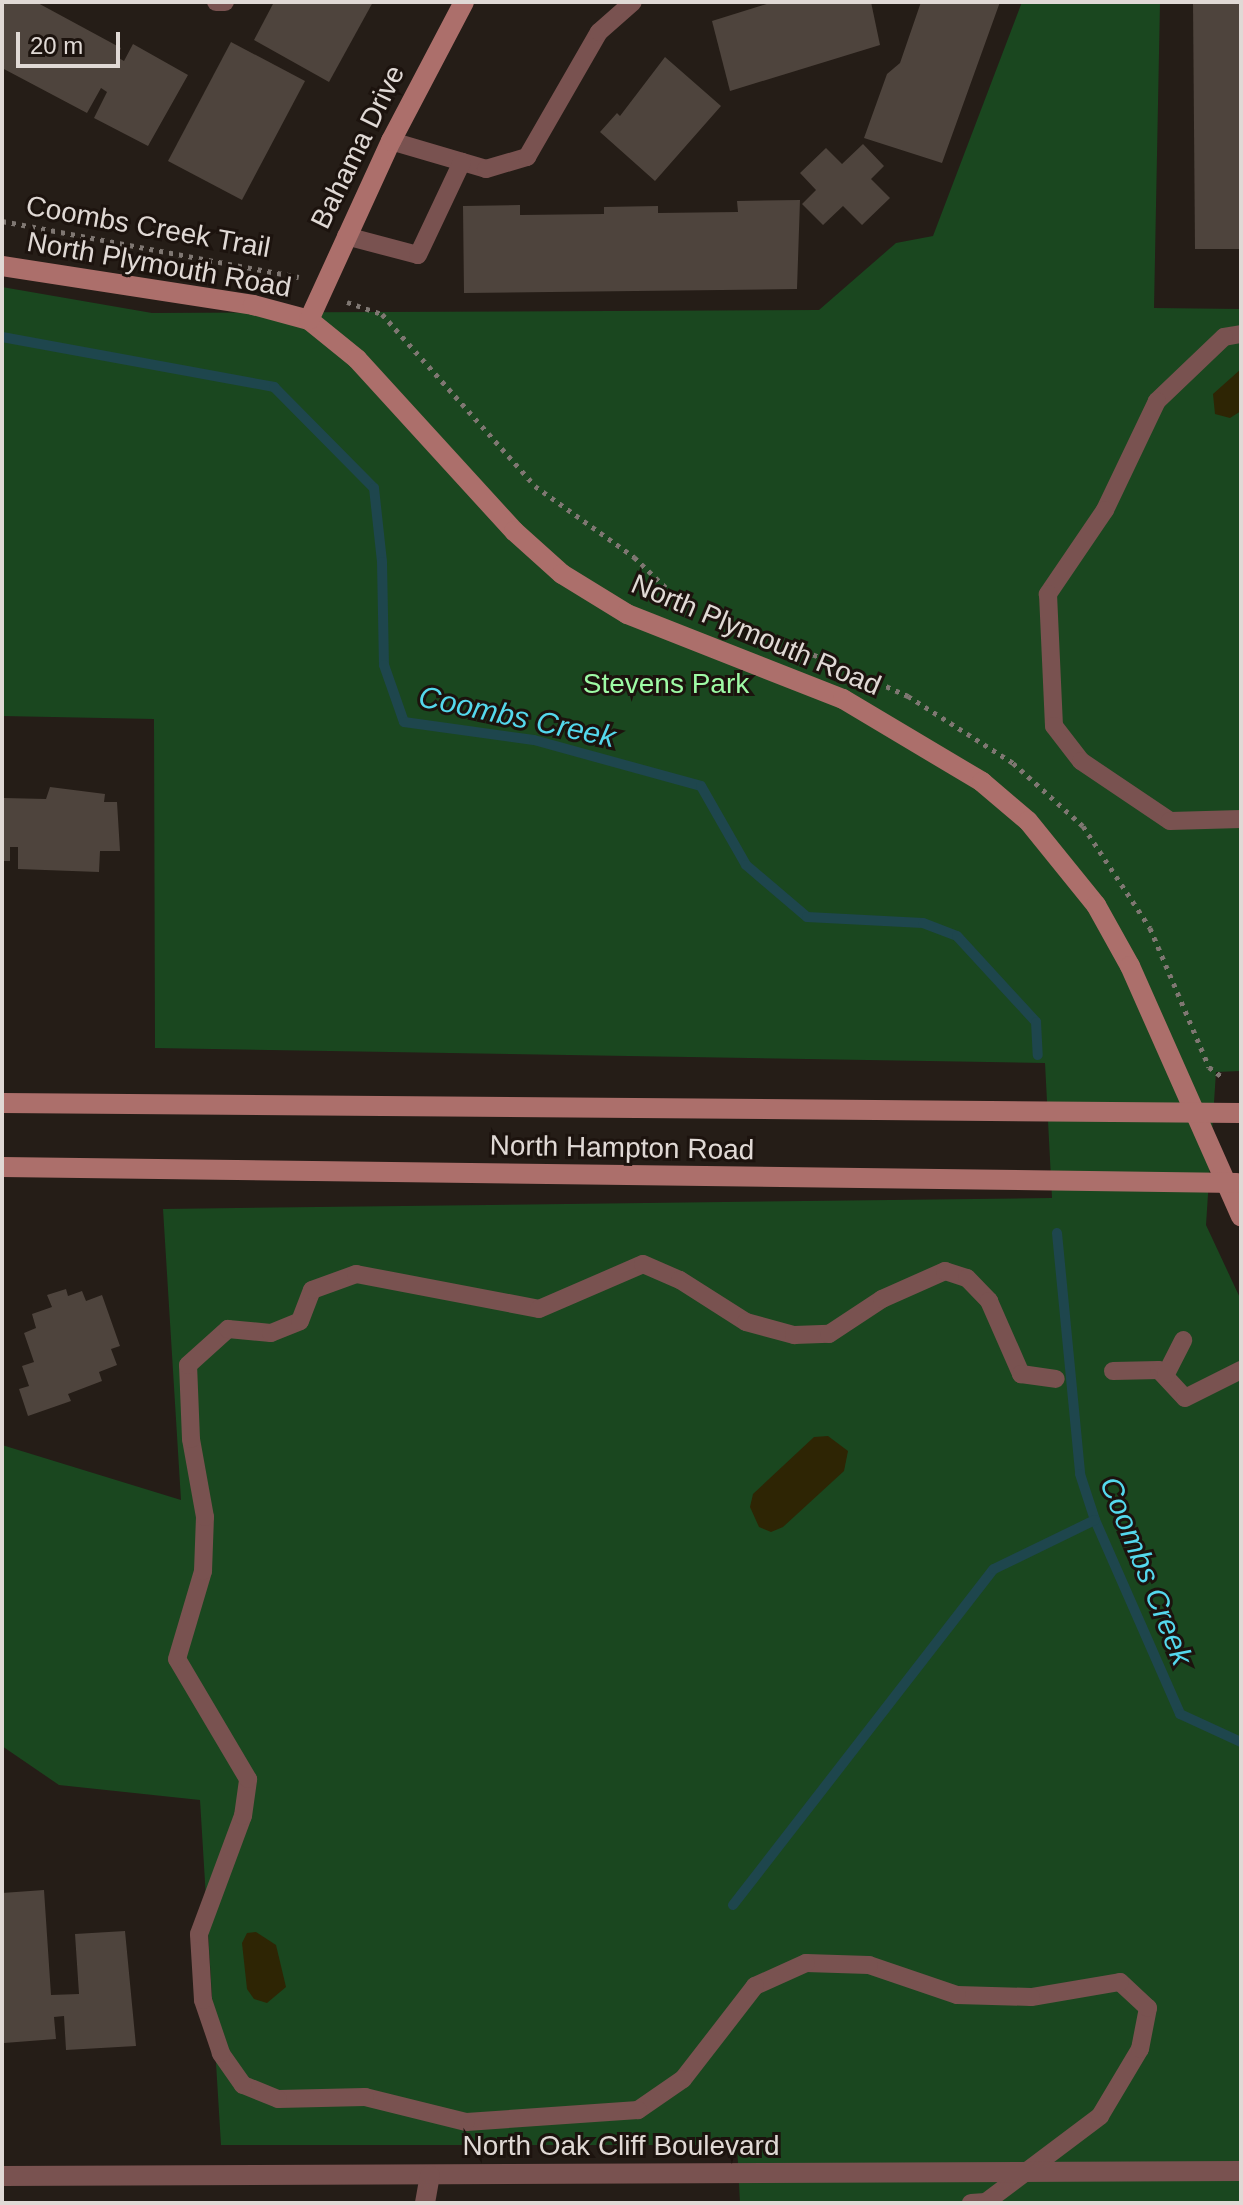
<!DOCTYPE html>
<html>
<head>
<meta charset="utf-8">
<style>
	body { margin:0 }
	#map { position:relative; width:1243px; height:2205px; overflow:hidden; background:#251d17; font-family:Arial,sans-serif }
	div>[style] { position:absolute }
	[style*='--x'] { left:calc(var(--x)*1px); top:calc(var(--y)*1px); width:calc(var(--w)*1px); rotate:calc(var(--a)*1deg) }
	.green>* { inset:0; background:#1a471f }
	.sand>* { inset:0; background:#2e2504 }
	.stream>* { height:10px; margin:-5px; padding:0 5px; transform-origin:5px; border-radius:5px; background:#1e464d }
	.building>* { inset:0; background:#4e443d }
	.path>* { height:5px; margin-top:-2.5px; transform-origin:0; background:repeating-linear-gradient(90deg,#7f7772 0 4px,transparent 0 10px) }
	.lane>* { height:18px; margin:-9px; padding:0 9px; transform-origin:9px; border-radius:9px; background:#795250 }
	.street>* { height:20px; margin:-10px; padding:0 10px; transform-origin:10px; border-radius:10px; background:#795250 }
	.secondary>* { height:20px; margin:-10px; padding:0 10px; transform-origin:10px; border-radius:10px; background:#ac6f6b }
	span { translate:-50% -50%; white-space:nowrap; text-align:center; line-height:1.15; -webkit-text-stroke:6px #1c130e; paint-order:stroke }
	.street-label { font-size:28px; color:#e0d9d5 }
	.park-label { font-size:28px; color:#9efba5 }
	.water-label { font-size:30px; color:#54d8ec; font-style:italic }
	.frame { position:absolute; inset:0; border:4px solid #e0d9d5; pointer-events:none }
	.scale { position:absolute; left:16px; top:32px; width:104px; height:36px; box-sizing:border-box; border:4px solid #e0d9d5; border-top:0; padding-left:10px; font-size:24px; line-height:28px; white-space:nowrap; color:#e0d9d5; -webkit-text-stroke:6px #1c130e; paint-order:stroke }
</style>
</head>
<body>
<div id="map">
	<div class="green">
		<div style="clip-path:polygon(1022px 2px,1160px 2px,1154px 308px,1241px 309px,1241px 1071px,1216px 1072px,1206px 1225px,1241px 1300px,1241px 2203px,740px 2203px,737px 2145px,221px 2145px,200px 1800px,59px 1785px,2px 1746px,2px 1445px,181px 1500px,163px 1209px,1052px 1198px,1045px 1063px,155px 1048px,154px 719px,2px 716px,2px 287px,152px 313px,819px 310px,896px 243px,933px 236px)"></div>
	</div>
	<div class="sand">
		<div style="clip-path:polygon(1241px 369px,1241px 411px,1230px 418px,1215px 414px,1213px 394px)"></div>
		<div style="clip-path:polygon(828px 1436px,848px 1451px,844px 1471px,783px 1527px,771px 1532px,759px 1527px,750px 1507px,753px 1494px,814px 1437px)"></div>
		<div style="clip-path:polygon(256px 1932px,276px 1945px,286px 1987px,267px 2003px,254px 1999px,247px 1989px,242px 1943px,247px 1933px)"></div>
	</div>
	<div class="stream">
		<div style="--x:2;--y:337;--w:277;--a:10.4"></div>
		<div style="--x:274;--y:387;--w:142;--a:45.3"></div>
		<div style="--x:374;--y:488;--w:74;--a:83.8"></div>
		<div style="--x:382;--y:562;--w:103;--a:88.9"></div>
		<div style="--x:384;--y:665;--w:60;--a:70.7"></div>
		<div style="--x:404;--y:722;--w:131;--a:7.9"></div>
		<div style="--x:534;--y:740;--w:173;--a:15.4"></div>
		<div style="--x:701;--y:786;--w:91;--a:60.3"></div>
		<div style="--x:746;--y:865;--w:80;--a:40.4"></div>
		<div style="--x:807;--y:917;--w:116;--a:3"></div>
		<div style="--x:923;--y:923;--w:36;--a:21"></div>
		<div style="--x:957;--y:936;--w:117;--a:47.4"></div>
		<div style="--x:1036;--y:1022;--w:33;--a:87"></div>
		<div style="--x:1057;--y:1233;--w:242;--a:84.5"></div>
		<div style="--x:1080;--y:1474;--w:48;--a:71.9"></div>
		<div style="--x:1095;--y:1520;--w:212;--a:66.3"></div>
		<div style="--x:1180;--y:1714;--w:67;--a:24.7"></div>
		<div style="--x:733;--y:1905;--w:425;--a:-52.2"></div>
		<div style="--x:994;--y:1569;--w:112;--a:-25.9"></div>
	</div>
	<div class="building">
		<div style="clip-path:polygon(2px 2px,36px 2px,121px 48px,117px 57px,124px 61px,133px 44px,188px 75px,148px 146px,94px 118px,107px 92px,101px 88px,87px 113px,2px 68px)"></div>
		<div style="clip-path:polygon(274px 2px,373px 2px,329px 82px,254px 40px)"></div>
		<div style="clip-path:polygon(773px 2px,871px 2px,880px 45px,730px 91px,712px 21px)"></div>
		<div style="clip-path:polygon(921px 2px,1000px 2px,942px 163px,864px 138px,887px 74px,900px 63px)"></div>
		<div style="clip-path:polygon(1193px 2px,1241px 2px,1241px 249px,1195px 249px)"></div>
		<div style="clip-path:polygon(231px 42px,305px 81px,242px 200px,168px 161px)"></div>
		<div style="clip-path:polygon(665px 57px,721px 106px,655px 181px,600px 132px,617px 113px,620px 116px)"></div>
		<div style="clip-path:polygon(863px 144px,884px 166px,871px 179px,890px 198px,862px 225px,843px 206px,823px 225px,802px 204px,816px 190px,800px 173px,826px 148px,842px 164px)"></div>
		<div style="clip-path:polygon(800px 200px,797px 289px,464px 293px,463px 206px,520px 205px,520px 215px,604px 214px,604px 207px,658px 206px,658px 213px,738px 212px,737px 201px)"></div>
		<div style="clip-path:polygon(50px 787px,105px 794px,104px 802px,117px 802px,120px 851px,100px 851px,99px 872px,18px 869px,18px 847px,10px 847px,10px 861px,2px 861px,4px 798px,46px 799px)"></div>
		<div style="clip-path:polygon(66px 1289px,68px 1296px,82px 1291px,86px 1301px,102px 1295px,120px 1346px,111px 1349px,117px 1365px,99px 1372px,102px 1381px,68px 1394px,71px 1401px,28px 1416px,19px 1389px,29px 1386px,22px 1366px,34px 1362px,24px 1333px,36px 1328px,32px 1314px,52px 1307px,47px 1295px)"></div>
		<div style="clip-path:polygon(44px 1890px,51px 1995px,79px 1994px,75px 1934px,125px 1931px,136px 2046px,66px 2050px,64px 2016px,54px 2017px,56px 2039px,4px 2043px,2px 1893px)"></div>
	</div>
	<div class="path">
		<div style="--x:2;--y:221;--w:302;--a:10.7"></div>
		<div style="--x:347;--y:302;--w:37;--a:19"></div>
		<div style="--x:382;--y:314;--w:230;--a:48.3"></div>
		<div style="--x:535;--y:486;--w:122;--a:35.6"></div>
		<div style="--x:634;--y:557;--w:68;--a:43.8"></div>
		<div style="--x:804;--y:651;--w:33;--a:21"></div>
		<div style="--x:859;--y:674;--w:54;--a:24.2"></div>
		<div style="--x:908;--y:696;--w:125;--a:32.5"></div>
		<div style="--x:1013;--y:763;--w:94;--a:42"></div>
		<div style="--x:1083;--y:826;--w:122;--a:56.7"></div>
		<div style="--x:1150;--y:928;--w:151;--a:67"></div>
		<div style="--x:1209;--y:1067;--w:15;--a:37"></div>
	</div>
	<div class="lane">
		<div style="--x:216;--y:2;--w:9;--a:0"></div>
		<div style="--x:391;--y:141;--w:99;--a:16.4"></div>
		<div style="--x:486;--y:169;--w:43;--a:-16.3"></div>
		<div style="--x:527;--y:157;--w:144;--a:-60.1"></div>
		<div style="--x:599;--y:32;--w:45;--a:-41.4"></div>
		<div style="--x:346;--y:236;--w:74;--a:14.8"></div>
		<div style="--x:418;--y:255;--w:103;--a:-64.7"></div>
		<div style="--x:1241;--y:334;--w:17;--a:170"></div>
		<div style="--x:1224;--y:337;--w:93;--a:136.3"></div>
		<div style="--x:1157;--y:401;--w:121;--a:115.5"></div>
		<div style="--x:1105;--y:510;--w:102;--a:124.2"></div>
		<div style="--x:1048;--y:594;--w:132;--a:87.4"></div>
		<div style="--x:1054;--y:726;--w:44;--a:52.4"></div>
		<div style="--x:1081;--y:761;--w:107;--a:34"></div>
		<div style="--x:1170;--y:821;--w:71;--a:-1.6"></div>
		<div style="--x:1113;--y:1371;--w:46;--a:-1.2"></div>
		<div style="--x:1159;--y:1370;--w:38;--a:47"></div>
		<div style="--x:1185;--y:1398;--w:63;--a:-26.6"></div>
		<div style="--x:1166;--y:1374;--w:38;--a:-63"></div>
		<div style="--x:971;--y:2203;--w:15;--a:-4"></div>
		<div style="--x:986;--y:2202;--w:143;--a:-37"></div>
		<div style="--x:1100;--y:2116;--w:78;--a:-59.2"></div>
		<div style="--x:1140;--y:2049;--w:42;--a:-79"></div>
		<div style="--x:1148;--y:2008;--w:38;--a:-137"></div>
		<div style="--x:1120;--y:1982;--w:90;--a:170.4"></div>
		<div style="--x:1031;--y:1997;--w:74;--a:-178.5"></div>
		<div style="--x:957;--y:1995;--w:93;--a:-161.2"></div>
		<div style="--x:869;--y:1965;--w:63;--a:-178.2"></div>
		<div style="--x:806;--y:1963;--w:56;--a:155.7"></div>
		<div style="--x:755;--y:1986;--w:118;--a:127.7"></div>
		<div style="--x:683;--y:2079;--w:55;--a:145.4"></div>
		<div style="--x:638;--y:2110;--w:172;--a:176"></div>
		<div style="--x:466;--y:2122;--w:104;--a:-166.1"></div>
		<div style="--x:365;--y:2097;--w:87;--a:178.7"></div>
		<div style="--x:278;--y:2099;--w:38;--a:-158"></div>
		<div style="--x:243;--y:2085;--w:39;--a:-125"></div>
		<div style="--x:221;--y:2053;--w:56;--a:-108.8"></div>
		<div style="--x:203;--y:2000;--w:66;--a:-93.5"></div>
		<div style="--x:199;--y:1934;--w:126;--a:-69.6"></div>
		<div style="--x:243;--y:1816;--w:37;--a:-82"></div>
		<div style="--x:248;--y:1779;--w:139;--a:-120.6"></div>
		<div style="--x:177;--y:1659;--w:92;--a:-73.5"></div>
		<div style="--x:203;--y:1571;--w:54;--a:-87.9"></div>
		<div style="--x:205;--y:1517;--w:79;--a:-100.2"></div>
		<div style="--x:191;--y:1439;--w:74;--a:-92.3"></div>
		<div style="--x:188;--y:1365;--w:54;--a:-42"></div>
		<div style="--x:228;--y:1329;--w:43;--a:5.3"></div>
		<div style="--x:271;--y:1333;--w:31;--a:-22"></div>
		<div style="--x:300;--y:1321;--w:33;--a:-69"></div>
		<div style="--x:312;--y:1290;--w:47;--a:-20"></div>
		<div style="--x:356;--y:1274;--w:186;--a:10.8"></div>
		<div style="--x:539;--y:1309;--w:113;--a:-23.4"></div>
		<div style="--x:643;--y:1264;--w:40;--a:23.4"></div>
		<div style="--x:680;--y:1280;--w:78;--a:32.5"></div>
		<div style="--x:746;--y:1322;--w:50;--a:15.2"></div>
		<div style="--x:794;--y:1335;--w:35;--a:-2"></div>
		<div style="--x:829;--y:1334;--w:64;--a:-33.4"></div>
		<div style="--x:882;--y:1299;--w:69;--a:-24"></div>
		<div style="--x:945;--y:1271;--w:23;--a:18"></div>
		<div style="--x:967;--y:1278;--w:32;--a:46"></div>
		<div style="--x:989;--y:1301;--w:80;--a:66.3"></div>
		<div style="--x:1021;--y:1374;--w:35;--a:8"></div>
	</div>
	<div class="street">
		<div style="--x:2;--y:2176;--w:1239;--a:-0.23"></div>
		<div style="--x:425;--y:2203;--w:28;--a:-80"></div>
	</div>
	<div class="secondary">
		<div style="--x:2;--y:266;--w:254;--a:8.8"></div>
		<div style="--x:253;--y:305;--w:58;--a:15"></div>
		<div style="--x:309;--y:320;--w:62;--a:39.1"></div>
		<div style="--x:357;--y:359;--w:233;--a:47.6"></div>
		<div style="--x:514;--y:531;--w:64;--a:41.9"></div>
		<div style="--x:562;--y:574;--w:76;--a:31.6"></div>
		<div style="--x:627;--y:614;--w:232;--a:21.5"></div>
		<div style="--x:843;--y:699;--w:162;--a:30.8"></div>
		<div style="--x:982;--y:782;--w:60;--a:40.3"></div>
		<div style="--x:1028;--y:821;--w:108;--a:51"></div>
		<div style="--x:1096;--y:905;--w:70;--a:60.9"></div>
		<div style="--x:1130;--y:966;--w:274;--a:66.1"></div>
		<div style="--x:309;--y:320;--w:197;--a:-65.4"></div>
		<div style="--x:391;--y:141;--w:157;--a:-62.3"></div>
		<div style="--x:2;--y:1103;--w:1239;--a:0.46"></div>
		<div style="--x:2;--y:1167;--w:1235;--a:0.74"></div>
	</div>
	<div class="street-label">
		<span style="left:358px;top:147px;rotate:-64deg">Bahama Drive</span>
		<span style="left:148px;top:227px;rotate:10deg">Coombs Creek Trail</span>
		<span style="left:159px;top:265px;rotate:10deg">North Plymouth Road</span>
		<span style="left:756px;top:635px;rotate:23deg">North Plymouth Road</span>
		<span style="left:622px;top:1148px;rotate:1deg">North Hampton Road</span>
		<span style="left:621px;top:2146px">North Oak Cliff Boulevard</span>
	</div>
	<div class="park-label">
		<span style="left:666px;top:684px">Stevens Park</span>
	</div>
	<div class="water-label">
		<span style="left:517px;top:717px;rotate:12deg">Coombs Creek</span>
		<span style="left:1146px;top:1571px;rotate:68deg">Coombs Creek</span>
	</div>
	<div class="frame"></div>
	<div class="scale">20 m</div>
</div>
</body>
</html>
